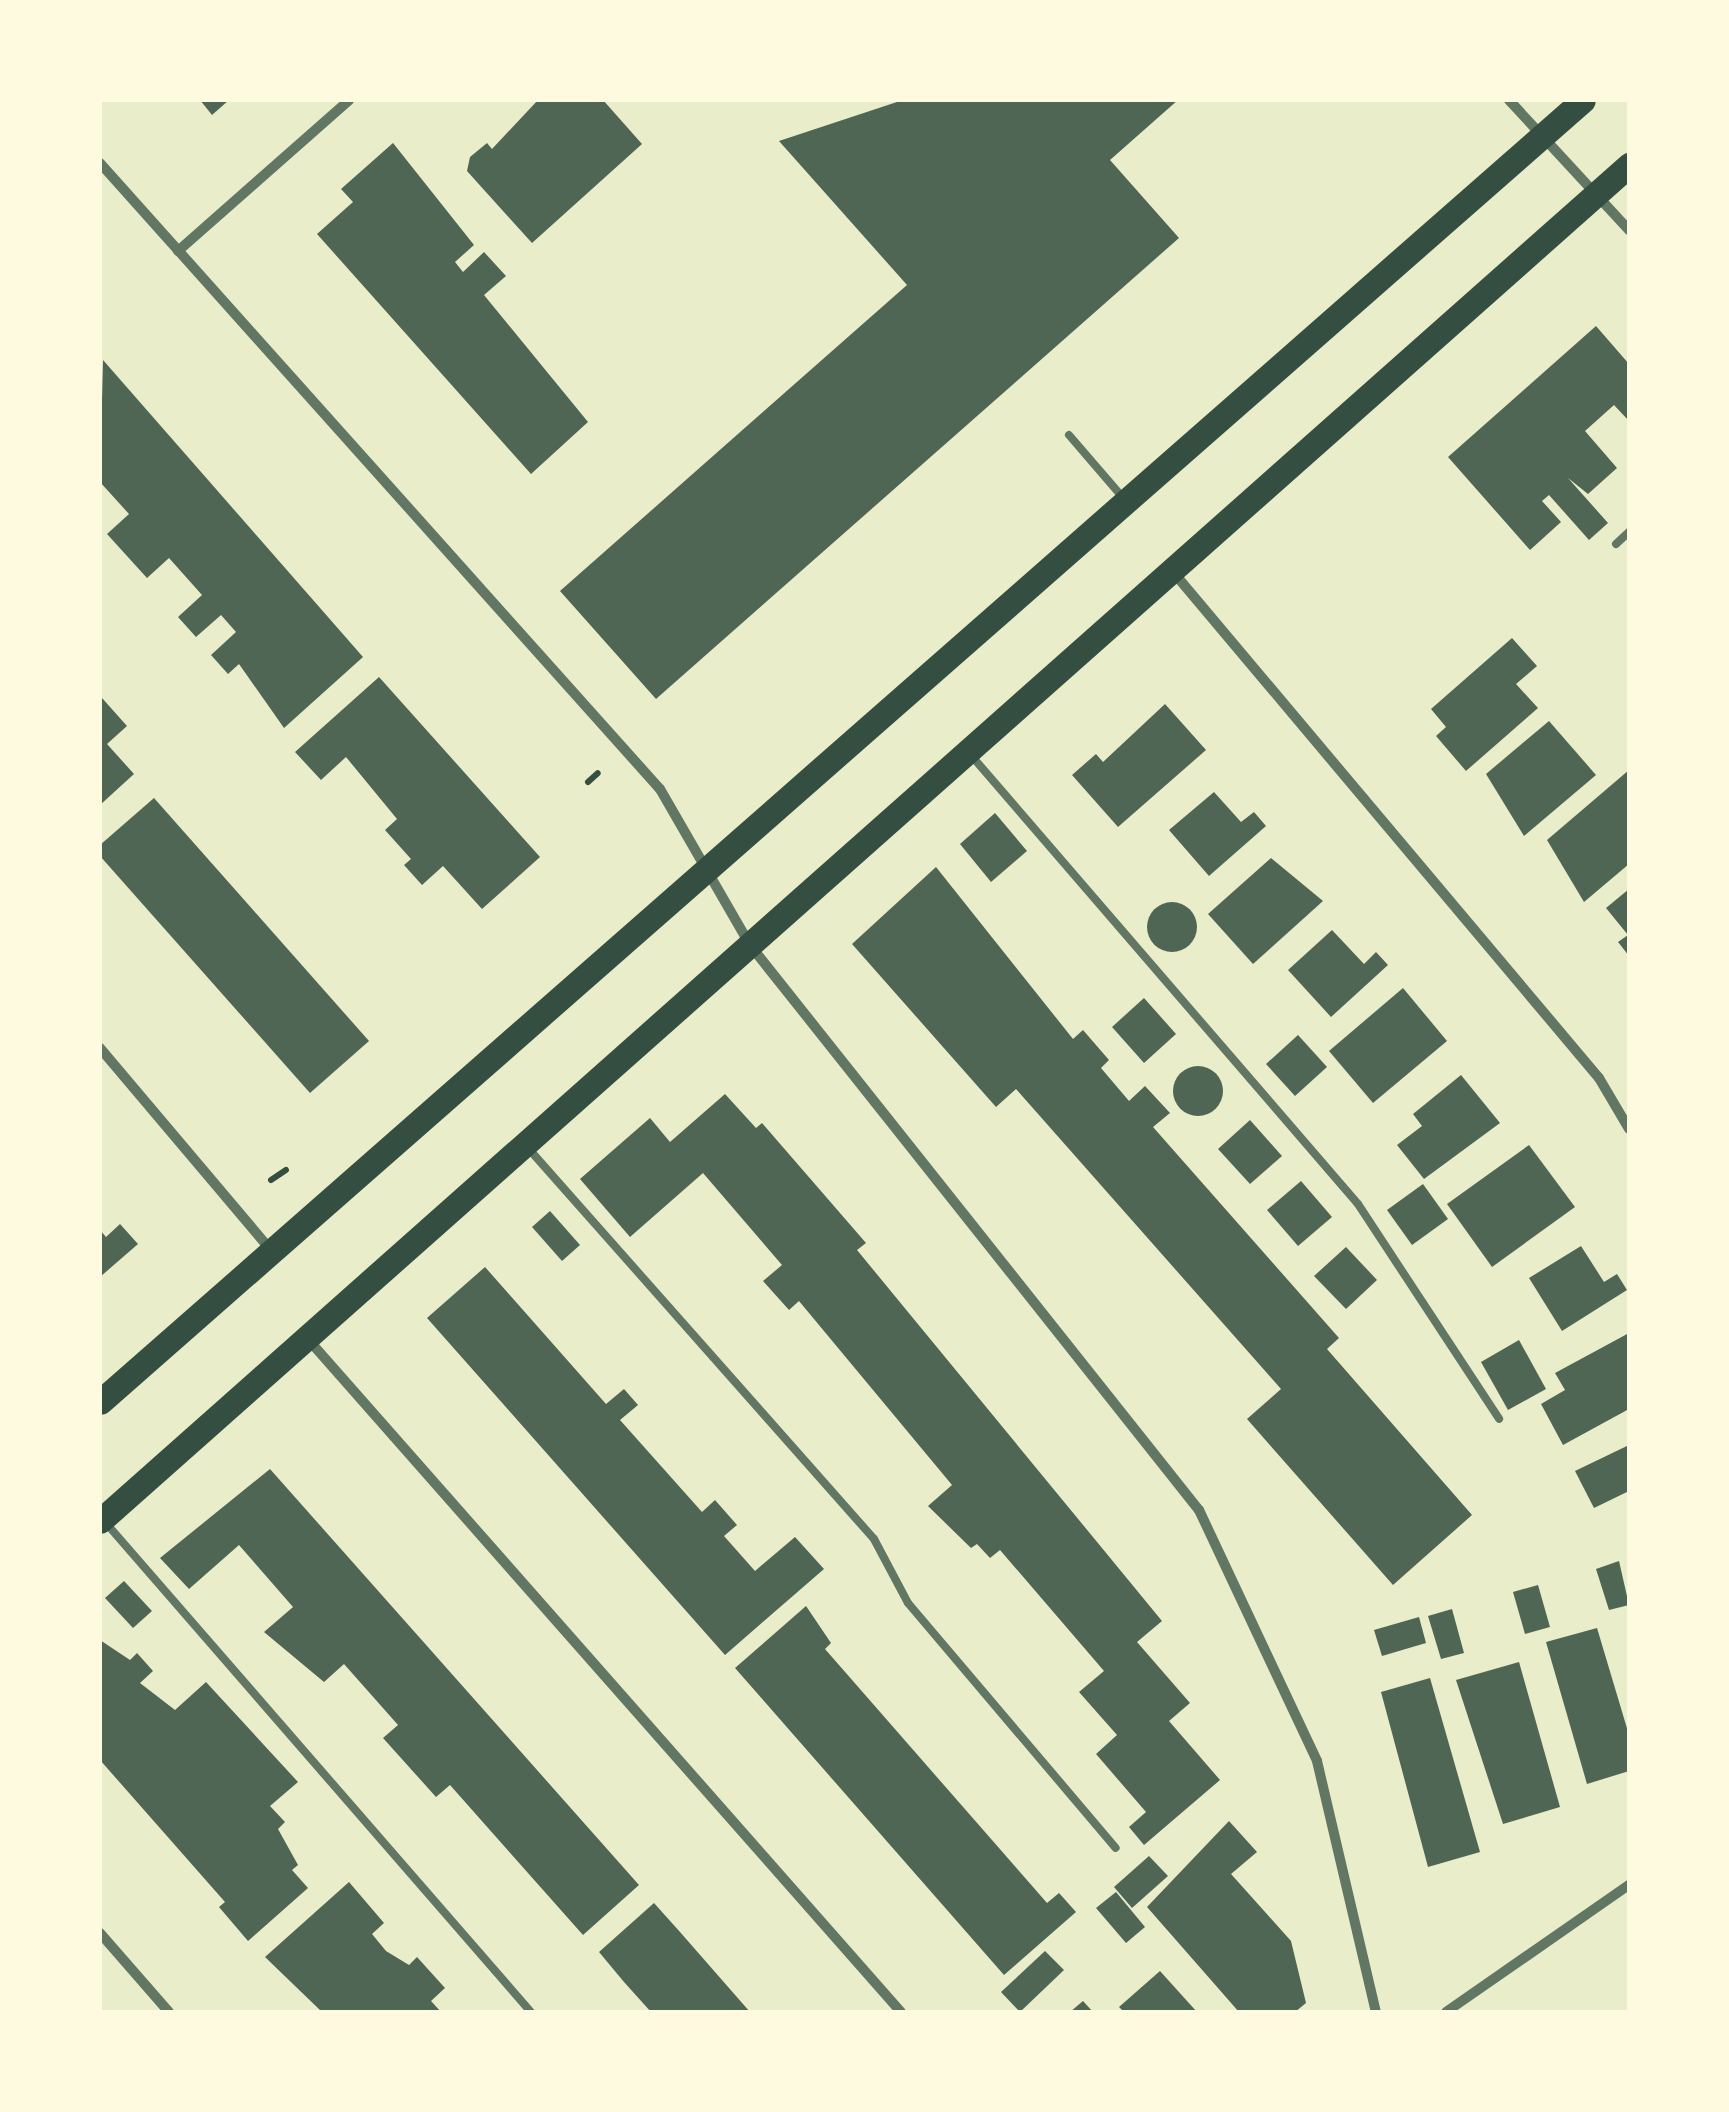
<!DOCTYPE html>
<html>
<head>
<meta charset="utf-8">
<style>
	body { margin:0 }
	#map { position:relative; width:1729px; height:2112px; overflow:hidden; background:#e9edc9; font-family:"Times New Roman",serif }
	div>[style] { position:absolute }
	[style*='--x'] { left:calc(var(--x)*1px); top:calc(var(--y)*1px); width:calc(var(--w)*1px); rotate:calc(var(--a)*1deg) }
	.building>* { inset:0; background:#4f6655 }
	.round { border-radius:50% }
	.path>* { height:6px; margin:-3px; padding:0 3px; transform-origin:3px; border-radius:3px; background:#344e41 }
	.service>* { height:8px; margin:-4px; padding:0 4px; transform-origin:4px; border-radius:4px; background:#617663 }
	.minor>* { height:10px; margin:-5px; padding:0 5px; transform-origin:5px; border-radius:5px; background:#617663 }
	.primary>* { height:25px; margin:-12.5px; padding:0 12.5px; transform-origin:12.5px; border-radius:12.5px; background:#344e41 }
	span { translate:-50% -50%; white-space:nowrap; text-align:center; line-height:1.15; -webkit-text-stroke:9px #fefae0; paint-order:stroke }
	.frame { position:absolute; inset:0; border:102px solid #fefae0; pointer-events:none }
</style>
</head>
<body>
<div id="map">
	<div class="building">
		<div style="clip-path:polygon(200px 100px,229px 100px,212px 115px)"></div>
		<div style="clip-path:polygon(538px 100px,603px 100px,642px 144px,532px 243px,467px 171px,470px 157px,487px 143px,492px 149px)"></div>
		<div style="clip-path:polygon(903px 100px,1178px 100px,1110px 160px,1179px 238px,656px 699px,560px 591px,907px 285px,779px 141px)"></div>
		<div style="clip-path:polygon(393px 143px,474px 245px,455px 262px,463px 272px,484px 252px,506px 276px,484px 295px,588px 422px,531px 474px,317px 234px,353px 202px,341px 189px)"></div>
		<div style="clip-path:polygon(1596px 326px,1629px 364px,1629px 421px,1614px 405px,1585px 431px,1617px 468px,1588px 494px,1568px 478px,1608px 523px,1589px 540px,1549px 495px,1542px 501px,1561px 522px,1530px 550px,1448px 457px)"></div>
		<div style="clip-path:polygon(103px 360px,363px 657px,284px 728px,239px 664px,228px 674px,211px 655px,236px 632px,221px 615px,196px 637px,178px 617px,202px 595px,169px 558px,147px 578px,107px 534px,129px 514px,100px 482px)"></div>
		<div style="clip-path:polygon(1512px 638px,1537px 666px,1516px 684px,1538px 708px,1466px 771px,1436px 736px,1446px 727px,1431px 709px)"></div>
		<div style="clip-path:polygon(379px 677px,540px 857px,482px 909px,443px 866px,422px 885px,404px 865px,411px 859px,385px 830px,397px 819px,346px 757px,321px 780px,295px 752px)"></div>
		<div style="clip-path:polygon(102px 698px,127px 726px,107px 744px,134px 774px,100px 805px)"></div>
		<div style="clip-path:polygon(1165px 704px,1206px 750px,1118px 827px,1072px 775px,1096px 754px,1103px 762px)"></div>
		<div style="clip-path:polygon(1549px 721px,1596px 775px,1524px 836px,1486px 774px)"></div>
		<div style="clip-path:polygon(1629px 770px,1629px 864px,1584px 902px,1547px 840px)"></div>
		<div style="clip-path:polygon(1214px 792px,1241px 822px,1254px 812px,1266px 826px,1209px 876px,1169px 830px)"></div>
		<div style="clip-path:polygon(154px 798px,369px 1041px,310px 1093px,100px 856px,100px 845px)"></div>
		<div style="clip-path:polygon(995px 813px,1027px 851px,991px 882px,960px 844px)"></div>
		<div style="clip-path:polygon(1271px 858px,1323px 901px,1253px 964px,1208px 914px)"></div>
		<div style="clip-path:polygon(936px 867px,1073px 1039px,1083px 1030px,1109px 1060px,1101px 1068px,1129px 1101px,1145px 1086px,1170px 1113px,1153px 1127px,1339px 1338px,1327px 1349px,1472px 1515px,1393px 1585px,1247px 1419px,1281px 1389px,1016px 1089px,996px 1107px,852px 944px)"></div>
		<div style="clip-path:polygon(1629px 889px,1629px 956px,1618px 942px,1628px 935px,1606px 908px)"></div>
		<div class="round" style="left:1147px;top:902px;width:50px;height:50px"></div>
		<div style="clip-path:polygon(1332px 930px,1364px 964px,1376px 952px,1388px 965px,1331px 1017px,1288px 970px)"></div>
		<div style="clip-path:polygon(1403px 988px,1447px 1041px,1373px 1103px,1329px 1051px)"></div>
		<div style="clip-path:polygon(1144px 998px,1176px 1034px,1144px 1063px,1112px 1027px)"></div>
		<div style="clip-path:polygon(1298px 1035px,1327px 1067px,1295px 1096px,1266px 1064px)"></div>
		<div class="round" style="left:1173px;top:1066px;width:50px;height:50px"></div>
		<div style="clip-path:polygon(1461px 1075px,1500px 1123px,1424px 1179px,1397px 1145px,1422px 1126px,1413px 1114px)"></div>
		<div style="clip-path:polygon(725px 1094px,756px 1128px,762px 1123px,866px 1243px,857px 1250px,1162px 1621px,1137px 1642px,1190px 1703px,1169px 1721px,1220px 1780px,1144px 1845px,1129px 1827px,1146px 1812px,1096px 1754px,1117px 1735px,1079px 1692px,1104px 1671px,1000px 1550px,990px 1558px,977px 1544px,971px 1548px,928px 1506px,952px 1485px,799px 1301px,789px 1310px,763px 1281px,782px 1265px,703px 1173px,630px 1237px,580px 1179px,650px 1118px,670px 1142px)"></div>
		<div style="clip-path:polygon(1250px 1120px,1282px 1156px,1250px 1184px,1218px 1149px)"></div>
		<div style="clip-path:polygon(1529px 1145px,1575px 1207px,1492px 1267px,1447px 1204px)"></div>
		<div style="clip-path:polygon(1301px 1181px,1332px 1217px,1298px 1246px,1267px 1210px)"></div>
		<div style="clip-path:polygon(1423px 1184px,1448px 1219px,1412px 1245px,1387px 1210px)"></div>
		<div style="clip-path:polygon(550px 1211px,580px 1245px,562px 1261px,532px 1227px)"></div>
		<div style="clip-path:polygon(120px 1224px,138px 1244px,100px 1277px,100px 1230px,106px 1237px)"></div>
		<div style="clip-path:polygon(1581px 1246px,1604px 1282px,1617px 1274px,1627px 1290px,1562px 1331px,1529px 1278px)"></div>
		<div style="clip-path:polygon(1346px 1247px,1377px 1280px,1346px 1309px,1314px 1276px)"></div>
		<div style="clip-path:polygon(485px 1267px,606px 1404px,624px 1389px,638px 1405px,620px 1420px,702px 1512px,715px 1500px,737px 1525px,724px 1536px,755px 1571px,795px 1537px,824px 1569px,725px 1655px,427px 1318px)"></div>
		<div style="clip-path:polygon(1629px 1333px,1629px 1409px,1563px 1445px,1541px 1404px,1565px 1390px,1555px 1373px)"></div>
		<div style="clip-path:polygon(1519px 1340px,1546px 1389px,1508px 1410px,1481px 1362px)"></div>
		<div style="clip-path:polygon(1629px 1445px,1629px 1491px,1594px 1508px,1575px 1471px)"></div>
		<div style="clip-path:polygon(270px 1469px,639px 1885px,583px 1935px,450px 1785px,436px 1797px,383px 1738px,398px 1725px,344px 1664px,324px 1682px,264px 1632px,293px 1607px,239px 1545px,189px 1589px,160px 1558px)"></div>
		<div style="clip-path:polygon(1619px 1561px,1629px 1605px,1609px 1610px,1596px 1569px)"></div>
		<div style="clip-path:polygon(124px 1581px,152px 1611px,133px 1628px,105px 1598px)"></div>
		<div style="clip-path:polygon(1538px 1585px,1550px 1627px,1525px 1634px,1513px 1592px)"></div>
		<div style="clip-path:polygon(806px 1606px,831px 1643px,825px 1649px,1047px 1903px,1059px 1893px,1076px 1912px,1004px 1975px,735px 1668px)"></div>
		<div style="clip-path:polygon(1452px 1609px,1464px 1653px,1441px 1659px,1428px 1616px)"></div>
		<div style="clip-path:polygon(1419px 1617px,1426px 1643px,1382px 1656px,1374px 1630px)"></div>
		<div style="clip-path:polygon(1597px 1628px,1629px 1735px,1629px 1771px,1587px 1784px,1546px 1642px)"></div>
		<div style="clip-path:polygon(100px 1640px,130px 1660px,137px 1653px,153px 1671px,140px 1683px,175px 1710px,206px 1682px,298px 1782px,270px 1806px,285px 1822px,278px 1829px,298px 1865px,292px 1870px,308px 1888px,248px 1941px,219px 1907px,225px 1902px,100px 1760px)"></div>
		<div style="clip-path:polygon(1519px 1662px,1560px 1807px,1503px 1824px,1456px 1680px)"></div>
		<div style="clip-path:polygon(1430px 1678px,1480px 1852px,1428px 1867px,1381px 1692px)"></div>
		<div style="clip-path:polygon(1229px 1821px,1257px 1852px,1231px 1874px,1291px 1941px,1306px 2003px,1295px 2012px,1239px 2012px,1147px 1907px)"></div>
		<div style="clip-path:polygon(1149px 1856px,1168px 1876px,1132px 1908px,1114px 1887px)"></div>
		<div style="clip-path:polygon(349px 1882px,384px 1923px,372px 1934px,386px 1951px,409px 1965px,417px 1957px,445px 1988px,431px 2001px,441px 2012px,322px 2012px,265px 1957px)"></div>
		<div style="clip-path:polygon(1116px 1892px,1145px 1927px,1126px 1943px,1096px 1908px)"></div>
		<div style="clip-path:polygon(654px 1903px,680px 1932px,750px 2012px,651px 2012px,624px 1982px,599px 1952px)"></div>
		<div style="clip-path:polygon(1045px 1951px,1064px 1970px,1020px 2012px,1001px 1992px)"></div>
		<div style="clip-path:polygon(1160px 1971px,1197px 2012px,1124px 2012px,1119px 2007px)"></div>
		<div style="clip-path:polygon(1083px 2001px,1093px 2012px,1070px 2012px)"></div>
	</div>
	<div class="path">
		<div style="--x:588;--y:782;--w:13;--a:-42"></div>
		<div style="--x:271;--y:1180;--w:18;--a:-34"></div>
	</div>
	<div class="service">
		<div style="--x:1069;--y:435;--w:84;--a:49.3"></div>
		<div style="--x:1616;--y:544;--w:18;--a:-43"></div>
		<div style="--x:970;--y:754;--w:594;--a:49.23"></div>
		<div style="--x:1358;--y:1204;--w:257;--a:56.7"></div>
		<div style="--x:528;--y:1148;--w:522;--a:48.49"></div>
		<div style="--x:874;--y:1539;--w:72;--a:62"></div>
		<div style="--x:908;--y:1603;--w:321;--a:49.7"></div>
		<div style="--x:105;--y:1522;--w:649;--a:49"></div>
	</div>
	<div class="minor">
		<div style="--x:1509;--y:100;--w:177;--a:47.3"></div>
		<div style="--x:100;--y:163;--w:840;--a:48.19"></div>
		<div style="--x:660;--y:789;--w:180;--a:60"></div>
		<div style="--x:750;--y:945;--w:722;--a:51.53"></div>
		<div style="--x:1199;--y:1510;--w:277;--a:64.8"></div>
		<div style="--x:1317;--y:1761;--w:258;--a:76.8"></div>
		<div style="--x:178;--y:251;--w:228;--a:-41.4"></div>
		<div style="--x:1174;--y:573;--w:660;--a:49.92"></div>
		<div style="--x:1599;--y:1078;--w:59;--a:59.5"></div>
		<div style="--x:100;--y:1048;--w:265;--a:49.8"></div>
		<div style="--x:307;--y:1338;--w:898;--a:48.61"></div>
		<div style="--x:100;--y:1933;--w:105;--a:48.9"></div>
		<div style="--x:1446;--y:2012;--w:223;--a:-34.8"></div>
	</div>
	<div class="primary">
		<div style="--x:100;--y:1402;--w:1973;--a:-41.28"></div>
		<div style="--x:100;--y:1521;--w:2044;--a:-41.57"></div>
	</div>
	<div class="frame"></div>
</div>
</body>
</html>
